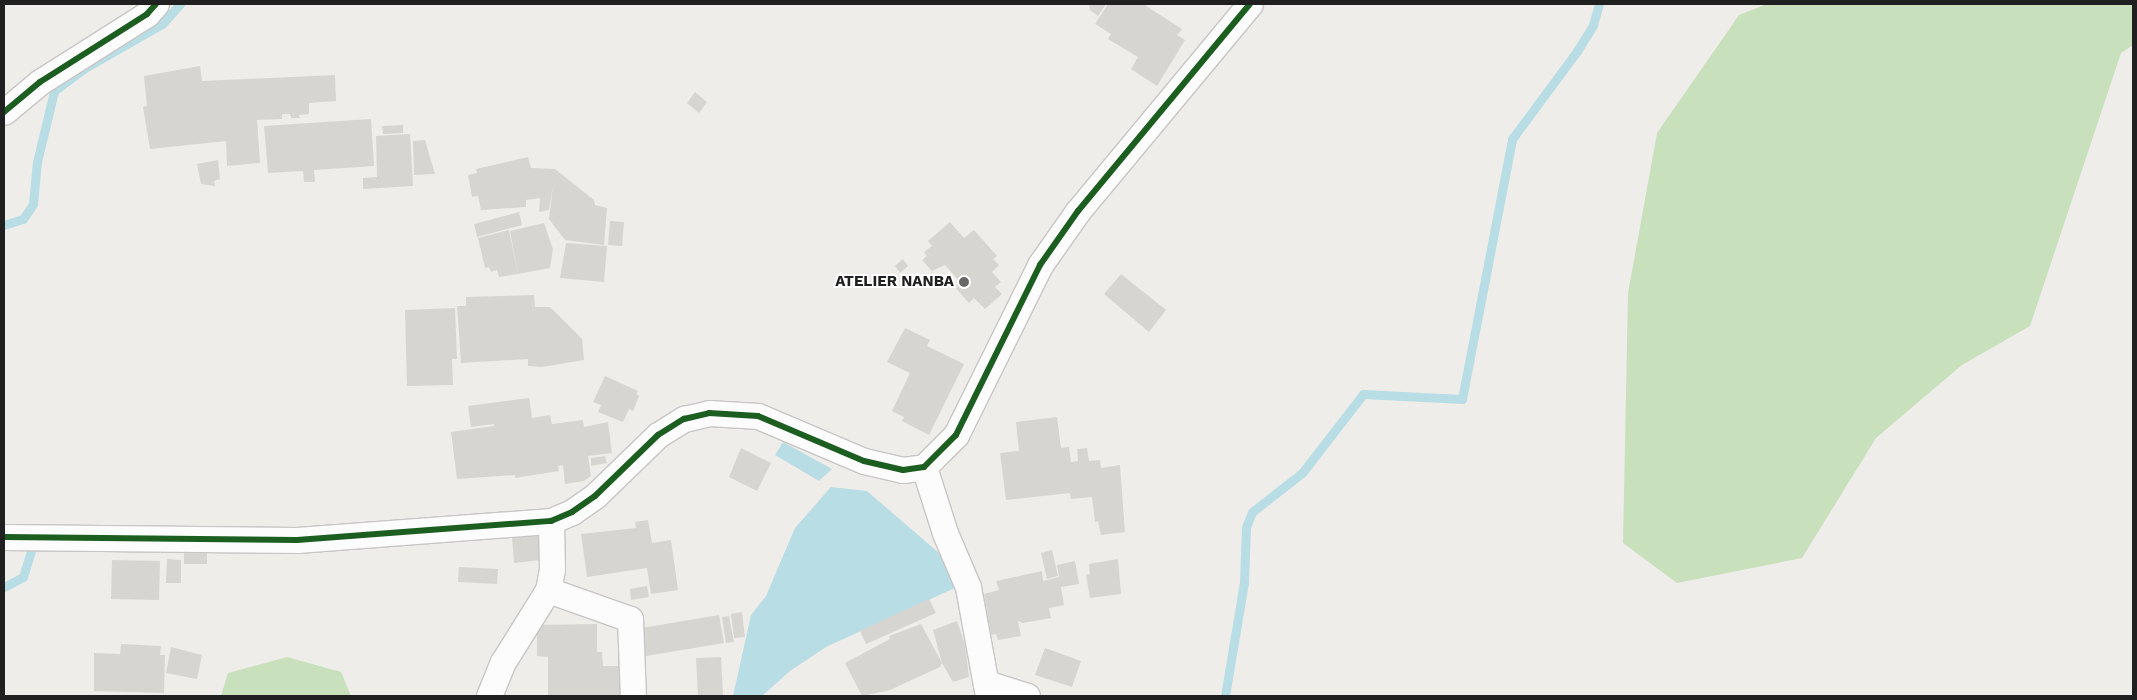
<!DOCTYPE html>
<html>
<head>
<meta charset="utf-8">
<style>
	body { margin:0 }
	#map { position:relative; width:2137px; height:700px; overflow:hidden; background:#efede9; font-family:"Work Sans",sans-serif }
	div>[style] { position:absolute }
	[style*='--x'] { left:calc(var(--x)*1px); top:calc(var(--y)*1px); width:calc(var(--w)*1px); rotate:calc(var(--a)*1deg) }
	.forest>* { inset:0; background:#c9e0bc }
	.water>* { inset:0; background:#b9dde5 }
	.stream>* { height:9px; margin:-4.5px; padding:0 4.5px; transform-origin:4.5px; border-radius:4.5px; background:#b9dde5 }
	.building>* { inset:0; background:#d7d5d1 }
	.roads { filter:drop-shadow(1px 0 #c7c6c5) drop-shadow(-1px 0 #c7c6c5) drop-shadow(0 1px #c7c6c5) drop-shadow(0 -1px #c7c6c5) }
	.street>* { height:25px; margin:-12.5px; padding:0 12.5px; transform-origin:12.5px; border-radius:12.5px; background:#fdfcfc }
	.cycleway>* { height:6px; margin:-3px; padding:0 3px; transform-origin:3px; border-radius:3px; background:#1b5e20 }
	.dots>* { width:14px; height:14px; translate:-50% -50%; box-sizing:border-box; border:2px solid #fff; border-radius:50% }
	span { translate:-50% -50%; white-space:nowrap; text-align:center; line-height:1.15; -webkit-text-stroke:4px #fff; paint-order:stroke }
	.poi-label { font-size:15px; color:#202020; font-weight:700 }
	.right { translate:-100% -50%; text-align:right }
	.frame { position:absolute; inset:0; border:5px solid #202020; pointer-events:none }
</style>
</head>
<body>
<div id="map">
	<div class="forest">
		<div style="clip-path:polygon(1767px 4px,2133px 4px,2133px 45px,2121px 53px,2030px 326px,1962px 365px,1876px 438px,1802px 558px,1677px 583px,1623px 543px,1628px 293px,1657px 133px,1739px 15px)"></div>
		<div style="clip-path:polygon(287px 657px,341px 672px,351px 696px,221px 696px,228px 673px)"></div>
	</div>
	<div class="water">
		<div style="clip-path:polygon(783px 442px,832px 469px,819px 481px,775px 455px)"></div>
		<div style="clip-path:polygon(831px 487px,867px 491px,939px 553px,957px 587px,826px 647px,790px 671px,762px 696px,733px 696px,751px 615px,766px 596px,795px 528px)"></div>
	</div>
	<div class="stream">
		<div style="--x:4;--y:225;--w:20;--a:-18"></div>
		<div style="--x:23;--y:219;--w:18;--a:-56"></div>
		<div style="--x:33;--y:204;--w:42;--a:-84.6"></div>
		<div style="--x:37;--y:162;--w:73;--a:-76.5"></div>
		<div style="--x:54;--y:91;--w:36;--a:-37"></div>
		<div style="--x:83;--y:69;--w:91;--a:-29.7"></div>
		<div style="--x:162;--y:24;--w:27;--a:-48"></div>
		<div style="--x:4;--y:587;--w:21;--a:-28"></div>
		<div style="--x:23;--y:577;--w:27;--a:-73"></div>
		<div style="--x:1225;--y:696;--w:115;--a:-80.5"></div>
		<div style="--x:1244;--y:583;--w:56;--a:-88"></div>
		<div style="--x:1246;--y:527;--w:16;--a:-68"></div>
		<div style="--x:1252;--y:512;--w:63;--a:-38"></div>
		<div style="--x:1302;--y:473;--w:100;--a:-52.3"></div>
		<div style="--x:1363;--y:394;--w:99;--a:2.9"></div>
		<div style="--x:1462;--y:399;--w:265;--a:-79.1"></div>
		<div style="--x:1512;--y:139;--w:109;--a:-53.5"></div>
		<div style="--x:1577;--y:51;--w:31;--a:-58"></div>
		<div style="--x:1593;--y:25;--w:22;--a:-74"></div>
	</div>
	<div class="building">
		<div style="clip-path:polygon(1089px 4px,1106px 4px,1098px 16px,1090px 10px)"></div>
		<div style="clip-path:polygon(1108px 4px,1143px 4px,1182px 29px,1177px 35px,1185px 40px,1157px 86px,1131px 69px,1138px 57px,1108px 39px,1111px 34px,1095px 24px)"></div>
		<div style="clip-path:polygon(200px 66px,202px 81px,335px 75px,336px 101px,309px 103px,309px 114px,299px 115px,300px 118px,291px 118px,290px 114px,282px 114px,282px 119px,257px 120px,260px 163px,227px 166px,226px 141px,150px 149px,143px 107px,147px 106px,144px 76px)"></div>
		<div style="clip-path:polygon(695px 92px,707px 102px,699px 113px,687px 103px)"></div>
		<div style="clip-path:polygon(371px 119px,374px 166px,314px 170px,315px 182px,304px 182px,303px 171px,268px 173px,264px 126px)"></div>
		<div style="clip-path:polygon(403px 125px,403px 133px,383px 134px,382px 126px)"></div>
		<div style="clip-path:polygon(410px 134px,413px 186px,363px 189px,363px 178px,377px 177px,376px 136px)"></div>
		<div style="clip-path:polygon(425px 140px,435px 174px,414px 175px,413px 141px)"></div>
		<div style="clip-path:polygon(528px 157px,531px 168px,555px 169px,594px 200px,595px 205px,607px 208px,604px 245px,565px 240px,549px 219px,553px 185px,549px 210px,539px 212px,540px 198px,526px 200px,526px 207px,481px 210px,478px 196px,472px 197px,468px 175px,477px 173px,476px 169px)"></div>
		<div style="clip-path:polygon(218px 160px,220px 179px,214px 181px,215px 186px,201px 184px,197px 164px)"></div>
		<div style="clip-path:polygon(519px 212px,522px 225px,477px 237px,474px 224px)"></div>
		<div style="clip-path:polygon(610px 221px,624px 222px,622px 246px,608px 245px)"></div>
		<div style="clip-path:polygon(950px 222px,964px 238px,974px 230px,997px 256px,993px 259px,999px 265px,992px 272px,1001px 282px,995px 287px,1002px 294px,985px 309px,974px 298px,969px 303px,955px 287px,960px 282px,945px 265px,932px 271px,922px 260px,927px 256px,924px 252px,932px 246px,928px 241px)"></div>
		<div style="clip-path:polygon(544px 223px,553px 249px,550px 268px,518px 274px,510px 231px)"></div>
		<div style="clip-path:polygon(509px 230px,518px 274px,499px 277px,497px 270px,491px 272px,489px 267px,485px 268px,478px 238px)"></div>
		<div style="clip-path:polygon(566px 243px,607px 246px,604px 282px,560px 278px)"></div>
		<div style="clip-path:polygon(903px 259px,908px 266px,900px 273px,895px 266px)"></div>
		<div style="clip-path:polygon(1121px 274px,1166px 310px,1149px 332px,1104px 294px)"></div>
		<div style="clip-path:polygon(534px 295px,535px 307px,550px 307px,582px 339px,584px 360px,542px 367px,528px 366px,528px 359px,461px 363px,457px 306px,466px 306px,466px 297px)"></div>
		<div style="clip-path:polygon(455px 308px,457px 359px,452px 359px,453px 385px,407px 386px,405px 310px)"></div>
		<div style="clip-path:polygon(905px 328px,930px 340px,927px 346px,964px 364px,929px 435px,902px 421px,904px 417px,892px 411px,910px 373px,887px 362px)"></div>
		<div style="clip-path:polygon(605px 376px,638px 391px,636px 394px,639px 396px,633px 411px,629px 409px,623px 422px,598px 412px,601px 405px,593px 402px)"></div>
		<div style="clip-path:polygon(529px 398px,532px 418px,550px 415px,552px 424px,583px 420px,584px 427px,608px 422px,612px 453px,588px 456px,591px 476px,584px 481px,565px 484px,563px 465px,558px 466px,559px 471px,515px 478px,515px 475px,457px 479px,451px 432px,494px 426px,494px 424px,471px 427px,468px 406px)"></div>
		<div style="clip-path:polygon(1057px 417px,1061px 448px,1069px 447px,1071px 462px,1078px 461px,1077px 449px,1087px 448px,1089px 461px,1100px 460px,1101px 468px,1120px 465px,1125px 532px,1101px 535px,1098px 521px,1095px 522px,1092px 497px,1071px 499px,1070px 493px,1006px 500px,1000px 453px,1019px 451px,1016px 422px)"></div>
		<div style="clip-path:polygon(741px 448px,771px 463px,757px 491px,729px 477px)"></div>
		<div style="clip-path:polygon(605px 456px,607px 463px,591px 466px,591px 458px)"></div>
		<div style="clip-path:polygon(648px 520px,652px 543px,671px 540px,678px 590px,651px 594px,647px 568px,587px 577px,581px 534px,636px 528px,635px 522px)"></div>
		<div style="clip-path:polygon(539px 535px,541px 560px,514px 563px,512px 537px)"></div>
		<div style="clip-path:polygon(1052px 550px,1058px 576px,1047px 579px,1041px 553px)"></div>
		<div style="clip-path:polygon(184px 552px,207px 552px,207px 564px,184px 564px)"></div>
		<div style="clip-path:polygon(167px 559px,181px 560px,181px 583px,166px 583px)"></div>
		<div style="clip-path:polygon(1118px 559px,1121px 594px,1090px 598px,1086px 575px,1090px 574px,1089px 564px)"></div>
		<div style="clip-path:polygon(112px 560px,160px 561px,159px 600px,111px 599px)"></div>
		<div style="clip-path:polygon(1075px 561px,1079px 584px,1061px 587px,1064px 605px,1049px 608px,1051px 618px,1023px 623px,1018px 621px,1021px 636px,998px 640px,996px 634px,991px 635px,984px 594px,999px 590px,996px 581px,1042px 571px,1043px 581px,1059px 577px,1057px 565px)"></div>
		<div style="clip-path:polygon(459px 567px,498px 569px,497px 584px,458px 582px)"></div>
		<div style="clip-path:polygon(647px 586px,649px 597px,631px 600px,630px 589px)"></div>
		<div style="clip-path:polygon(929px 599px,936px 613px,866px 644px,860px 631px)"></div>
		<div style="clip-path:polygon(742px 612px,745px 637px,734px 638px,731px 614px)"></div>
		<div style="clip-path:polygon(719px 615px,724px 643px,646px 656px,642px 628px)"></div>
		<div style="clip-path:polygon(729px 616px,734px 642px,726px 643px,722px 617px)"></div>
		<div style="clip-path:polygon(957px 621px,965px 645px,969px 677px,953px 682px,942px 663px,933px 630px)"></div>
		<div style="clip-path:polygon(597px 624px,597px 652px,602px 652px,603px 666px,621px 666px,622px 696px,548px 696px,548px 657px,537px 656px,537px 625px)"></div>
		<div style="clip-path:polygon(921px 624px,942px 663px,940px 667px,890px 690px,862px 696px,845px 663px,890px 639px,889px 636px)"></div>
		<div style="clip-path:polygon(121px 644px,161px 646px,160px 655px,165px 655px,164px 693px,94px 691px,94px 653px,120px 654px)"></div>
		<div style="clip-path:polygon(171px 647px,202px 655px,197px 679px,166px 673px)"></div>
		<div style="clip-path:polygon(1045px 648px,1081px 661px,1072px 687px,1035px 675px)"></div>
		<div style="clip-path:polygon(721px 657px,723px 695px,698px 696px,696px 658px)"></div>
	</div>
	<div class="roads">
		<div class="street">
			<div style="--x:4;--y:112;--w:47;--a:-39.8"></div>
			<div style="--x:40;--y:82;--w:127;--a:-32.4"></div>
			<div style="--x:147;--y:14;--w:13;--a:-48"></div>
			<div style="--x:924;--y:467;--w:69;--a:72.3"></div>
			<div style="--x:945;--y:533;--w:59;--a:66.9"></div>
			<div style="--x:968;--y:587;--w:111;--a:79.6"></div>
			<div style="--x:4;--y:537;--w:293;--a:0.6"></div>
			<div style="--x:297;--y:540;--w:255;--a:-4.3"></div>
			<div style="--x:551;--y:521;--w:23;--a:-23"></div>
			<div style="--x:572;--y:512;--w:28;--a:-35"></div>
			<div style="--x:595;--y:496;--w:88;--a:-44.1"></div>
			<div style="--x:658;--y:435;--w:31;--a:-32"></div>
			<div style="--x:684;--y:419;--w:26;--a:-13"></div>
			<div style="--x:709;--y:413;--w:49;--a:3.5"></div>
			<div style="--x:758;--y:416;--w:115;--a:23"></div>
			<div style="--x:864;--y:461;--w:40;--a:13"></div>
			<div style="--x:903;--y:470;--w:21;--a:-8"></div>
			<div style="--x:924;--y:467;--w:45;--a:-45"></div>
			<div style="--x:956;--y:435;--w:190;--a:-63.7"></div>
			<div style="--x:1040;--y:265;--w:66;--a:-54.9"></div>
			<div style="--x:1078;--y:211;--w:269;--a:-50.3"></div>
			<div style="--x:548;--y:590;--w:87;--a:19.5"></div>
			<div style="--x:630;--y:619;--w:77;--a:87.8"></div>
			<div style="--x:986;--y:683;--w:43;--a:17.6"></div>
			<div style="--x:489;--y:696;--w:37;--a:-68"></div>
			<div style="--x:503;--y:662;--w:85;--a:-58"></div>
			<div style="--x:548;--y:590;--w:20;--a:-79"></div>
			<div style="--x:552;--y:570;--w:49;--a:-91.2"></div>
		</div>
	</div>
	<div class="cycleway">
		<div style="--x:4;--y:112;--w:47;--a:-39.8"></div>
		<div style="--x:40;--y:82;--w:127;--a:-32.4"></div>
		<div style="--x:147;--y:14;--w:13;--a:-48"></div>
		<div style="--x:4;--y:537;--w:293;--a:0.6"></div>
		<div style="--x:297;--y:540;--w:255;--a:-4.3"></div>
		<div style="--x:551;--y:521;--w:23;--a:-23"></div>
		<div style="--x:572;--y:512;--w:28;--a:-35"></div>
		<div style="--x:595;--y:496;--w:88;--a:-44.1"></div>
		<div style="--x:658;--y:435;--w:31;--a:-32"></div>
		<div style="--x:684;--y:419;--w:26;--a:-13"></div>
		<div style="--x:709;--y:413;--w:49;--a:3.5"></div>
		<div style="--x:758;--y:416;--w:115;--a:23"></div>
		<div style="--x:864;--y:461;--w:40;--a:13"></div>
		<div style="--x:903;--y:470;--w:21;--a:-8"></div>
		<div style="--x:924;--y:467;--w:45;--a:-45"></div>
		<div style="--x:956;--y:435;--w:190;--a:-63.7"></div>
		<div style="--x:1040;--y:265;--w:66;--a:-54.9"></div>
		<div style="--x:1078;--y:211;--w:269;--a:-50.3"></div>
	</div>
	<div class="dots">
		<div style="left:964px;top:282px;background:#686866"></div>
	</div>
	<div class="poi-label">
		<span class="right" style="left:954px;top:282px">ATELIER NANBA</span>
	</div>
	<div class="frame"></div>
</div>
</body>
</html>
